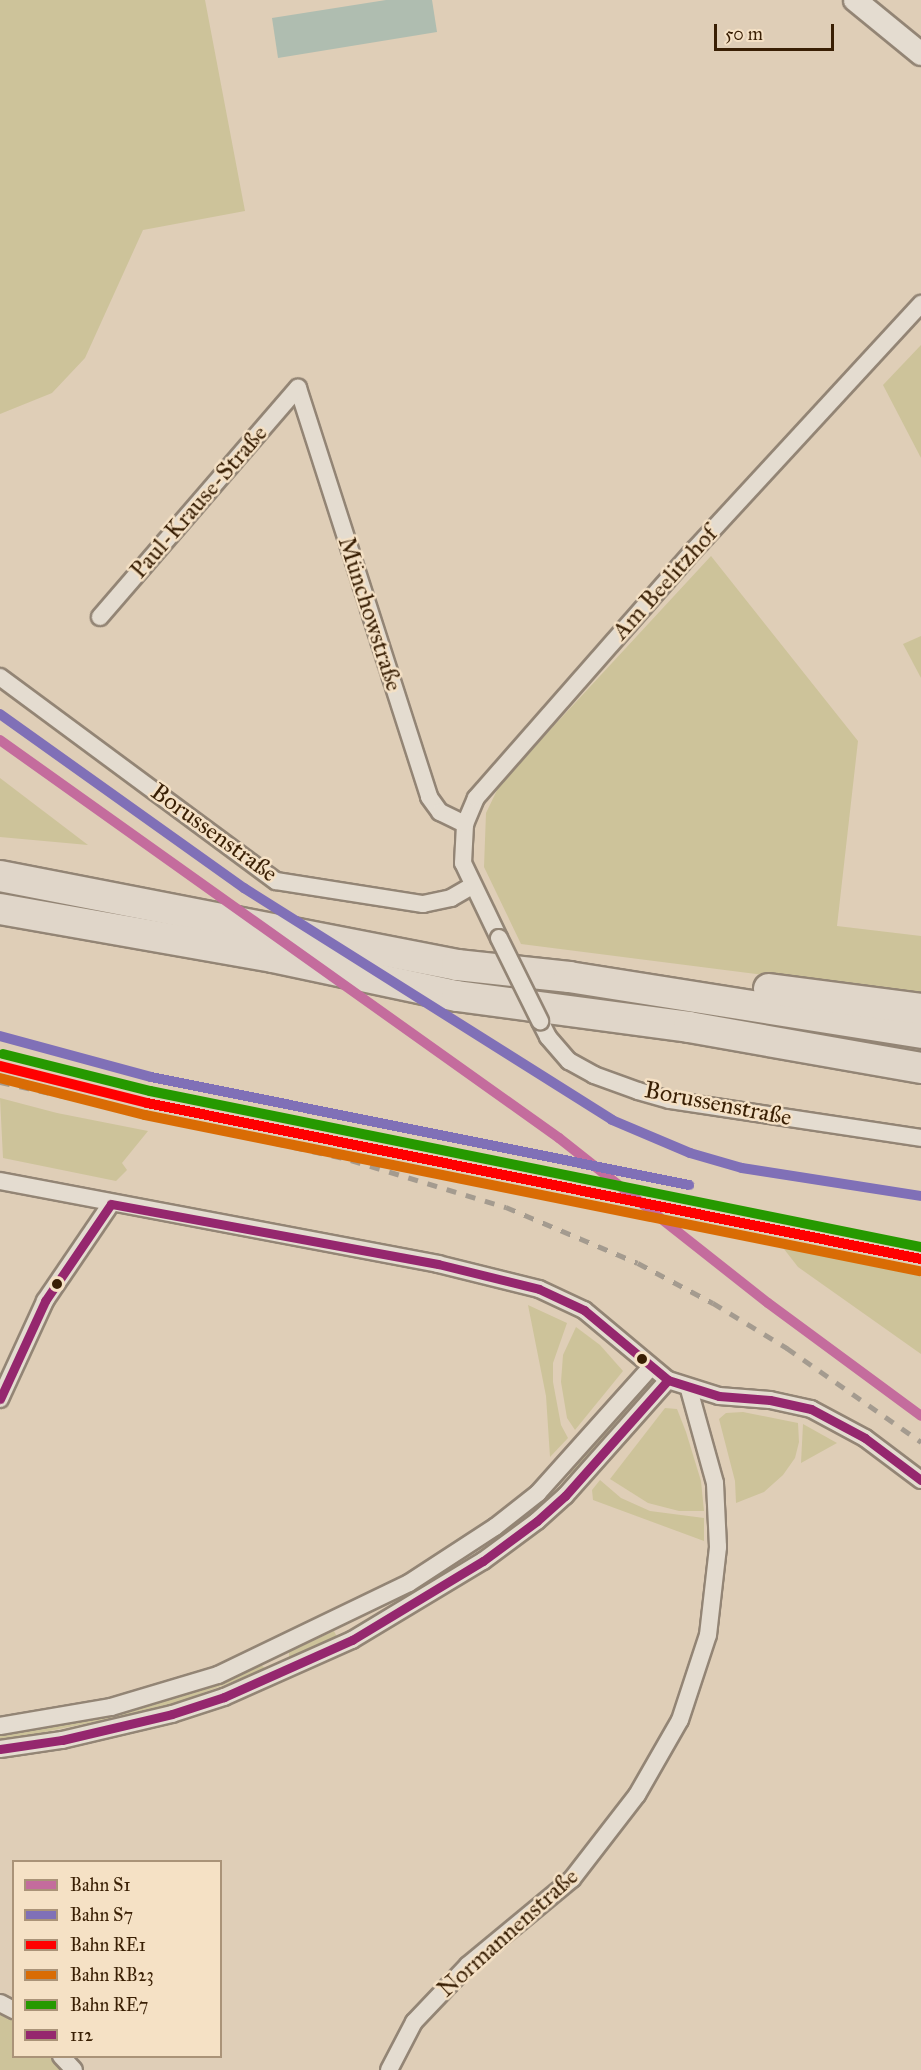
<!DOCTYPE html>
<html>
<head>
<meta charset="utf-8">
<style>
	body { margin:0 }
	#map { position:relative; width:921px; height:2070px; overflow:hidden; background:#dfceb7; font-family:"IM FELL Great Primer",serif }
	div>[style] { position:absolute }
	[style*='--x'] { left:calc(var(--x)*1px); top:calc(var(--y)*1px); width:calc(var(--w)*1px); rotate:calc(var(--a)*1deg) }
	.green>* { inset:0; background:#cdc39a }
	.water>* { inset:0; background:#afbdb0 }
	.roads { filter:drop-shadow(2px 0 #938575) drop-shadow(-2px 0 #938575) drop-shadow(0 2px #938575) drop-shadow(0 -2px #938575) }
	.street>* { height:16px; margin:-8px; padding:0 8px; transform-origin:8px; border-radius:8px; background:#e4dcd0 }
	.secondary>* { height:22px; margin:-11px; padding:0 11px; transform-origin:11px; border-radius:11px; background:#e4dcd0 }
	.highway>* { height:30px; margin:-15px; padding:0 15px; transform-origin:15px; border-radius:15px; background:#e0d6c9 }
	.rail>* { height:4.5px; margin-top:-2.25px; transform-origin:0; background:repeating-linear-gradient(90deg,#a49b8f 0 10px,transparent 0 20px) }
	.bridges { filter:drop-shadow(2px 0 #938575) drop-shadow(-2px 0 #938575) drop-shadow(0 2px #938575) drop-shadow(0 -2px #938575) }
	.street-bridge>* { height:16px; margin:-8px; padding:0 8px; transform-origin:8px; border-radius:8px; background:#e4dcd0 }
	.bus-1>* { height:9px; margin:-4.5px; padding:0 4.5px; transform-origin:4.5px; border-radius:4.5px; background:#95276e }
	.rail-1>* { height:10px; margin:-5px; padding:0 5px; transform-origin:5px; border-radius:5px; background:#c46c9d }
	.rail-2>* { height:10px; margin:-5px; padding:0 5px; transform-origin:5px; border-radius:5px; background:#8070b7 }
	.rail-3>* { height:10px; margin:-5px; padding:0 5px; transform-origin:5px; border-radius:5px; background:#f00 }
	.rail-4>* { height:10px; margin:-5px; padding:0 5px; transform-origin:5px; border-radius:5px; background:#d96c05 }
	.rail-5>* { height:10px; margin:-5px; padding:0 5px; transform-origin:5px; border-radius:5px; background:#269900 }
	.dots>* { width:16px; height:16px; translate:-50% -50%; box-sizing:border-box; border:3px solid #f5e1c5; border-radius:50% }
	span { translate:-50% -50%; white-space:nowrap; text-align:center; line-height:1.15; -webkit-text-stroke:5px #f5e1c5; paint-order:stroke }
	.street-label { font-size:24px; color:#391f04 }
	.legend { position:absolute; left:12px; top:1860px; width:210px; height:198px; box-sizing:border-box; background:#f5e1c5; border:2px solid #aa9378; margin:0; padding:8px 10px; list-style:none; font-size:18px; color:#391f04 }
	.legend li { display:flex; align-items:center; gap:12px; height:30px }
	.legend b { width:30px; border:2px solid #aa9378 }
	.scale { position:absolute; left:714px; top:24px; width:120px; height:27px; box-sizing:border-box; border:3px solid #391f04; border-top:0; padding-left:8px; font-size:18px; line-height:21px; white-space:nowrap; color:#391f04; -webkit-text-stroke:4px #f5e1c5; paint-order:stroke }
</style>
</head>
<body>
<div id="map">
	<div class="green">
		<div style="clip-path:polygon(0 0,205px 0,245px 211px,143px 230px,85px 358px,52px 393px,0 414px)"></div>
		<div style="clip-path:polygon(921px 345px,921px 458px,883px 385px)"></div>
		<div style="clip-path:polygon(711px 556px,858px 741px,837px 926px,921px 936px,921px 995px,521px 944px,484px 867px,486px 813px,500px 784px)"></div>
		<div style="clip-path:polygon(921px 636px,921px 678px,903px 644px)"></div>
		<div style="clip-path:polygon(0 778px,88px 845px,0 837px)"></div>
		<div style="clip-path:polygon(0 1098px,57px 1113px,148px 1131px,122px 1163px,127px 1170px,116px 1181px,3px 1158px)"></div>
		<div style="clip-path:polygon(777px 1240px,921px 1268px,921px 1354px,798px 1267px)"></div>
		<div style="clip-path:polygon(528px 1305px,567px 1323px,553px 1363px,553px 1382px,561px 1425px,568px 1438px,550px 1457px,546px 1396px)"></div>
		<div style="clip-path:polygon(576px 1327px,600px 1345px,623px 1371px,575px 1430px,567px 1418px,561px 1382px,563px 1355px)"></div>
		<div style="clip-path:polygon(640px 1390px,646px 1395px,571px 1476px,568px 1472px)"></div>
		<div style="clip-path:polygon(665px 1408px,677px 1409px,686px 1432px,701px 1481px,704px 1511px,679px 1511px,648px 1503px,610px 1479px)"></div>
		<div style="clip-path:polygon(743px 1412px,798px 1423px,799px 1442px,795px 1458px,783px 1475px,764px 1492px,736px 1503px,735px 1481px,719px 1419px,726px 1413px)"></div>
		<div style="clip-path:polygon(803px 1424px,837px 1443px,801px 1463px)"></div>
		<div style="clip-path:polygon(600px 1480px,621px 1498px,650px 1511px,704px 1518px,704px 1541px,593px 1500px,592px 1490px)"></div>
		<div style="clip-path:polygon(334px 1631px,338px 1639px,289px 1658px,289px 1652px)"></div>
		<div style="clip-path:polygon(260px 1664px,266px 1669px,163px 1708px,0 1741px,0 1733px,98px 1715px)"></div>
		<div style="clip-path:polygon(0 2010px,13px 2019px,14px 2056px,51px 2057px,65px 2070px,0 2070px)"></div>
	</div>
	<div class="water">
		<div style="clip-path:polygon(386px 0,432px 0,437px 32px,278px 58px,272px 18px)"></div>
	</div>
	<div class="roads">
		<div class="street">
			<div style="--x:298;--y:388;--w:429;--a:72.2"></div>
			<div style="--x:429;--y:797;--w:19;--a:54"></div>
			<div style="--x:440;--y:812;--w:28;--a:26"></div>
			<div style="--x:100;--y:617;--w:303;--a:-49.2"></div>
			<div style="--x:0;--y:677;--w:343;--a:36.5"></div>
			<div style="--x:276;--y:881;--w:149;--a:8.9"></div>
			<div style="--x:423;--y:904;--w:29;--a:-12"></div>
			<div style="--x:451;--y:898;--w:24;--a:-30"></div>
			<div style="--x:499;--y:938;--w:83;--a:-115.6"></div>
			<div style="--x:463;--y:863;--w:39;--a:-87"></div>
			<div style="--x:465;--y:824;--w:28;--a:-67"></div>
			<div style="--x:476;--y:798;--w:330;--a:-48.7"></div>
			<div style="--x:694;--y:550;--w:335;--a:-47.3"></div>
			<div style="--x:540;--y:1021;--w:18;--a:63"></div>
			<div style="--x:548;--y:1037;--w:32;--a:49"></div>
			<div style="--x:569;--y:1061;--w:29;--a:29"></div>
			<div style="--x:594;--y:1075;--w:47;--a:20"></div>
			<div style="--x:638;--y:1091;--w:33;--a:16"></div>
			<div style="--x:670;--y:1100;--w:254;--a:8.6"></div>
			<div style="--x:0;--y:1181;--w:446;--a:10.7"></div>
			<div style="--x:438;--y:1264;--w:104;--a:13.9"></div>
			<div style="--x:539;--y:1289;--w:50;--a:25"></div>
			<div style="--x:584;--y:1310;--w:109;--a:39.8"></div>
			<div style="--x:668;--y:1380;--w:53;--a:17.4"></div>
			<div style="--x:719;--y:1396;--w:51;--a:4.5"></div>
			<div style="--x:770;--y:1400;--w:42;--a:12.4"></div>
			<div style="--x:811;--y:1409;--w:61;--a:28.2"></div>
			<div style="--x:865;--y:1438;--w:70;--a:36.9"></div>
			<div style="--x:0;--y:1399;--w:108;--a:-65.3"></div>
			<div style="--x:45;--y:1301;--w:117;--a:-55.8"></div>
			<div style="--x:0;--y:1726;--w:113;--a:-9.7"></div>
			<div style="--x:111;--y:1707;--w:112;--a:-16.7"></div>
			<div style="--x:218;--y:1675;--w:212;--a:-25.7"></div>
			<div style="--x:409;--y:1583;--w:103;--a:-33.1"></div>
			<div style="--x:495;--y:1527;--w:55;--a:-38.3"></div>
			<div style="--x:538;--y:1493;--w:168;--a:-48.1"></div>
			<div style="--x:0;--y:1749;--w:63;--a:-8.3"></div>
			<div style="--x:62;--y:1740;--w:113;--a:-13.3"></div>
			<div style="--x:172;--y:1714;--w:55;--a:-18.1"></div>
			<div style="--x:224;--y:1697;--w:140;--a:-24"></div>
			<div style="--x:352;--y:1640;--w:153;--a:-31.1"></div>
			<div style="--x:483;--y:1561;--w:67;--a:-36.5"></div>
			<div style="--x:537;--y:1521;--w:38;--a:-42"></div>
			<div style="--x:565;--y:1496;--w:155;--a:-48.4"></div>
			<div style="--x:0;--y:2003;--w:16;--a:27"></div>
			<div style="--x:61;--y:2056;--w:19;--a:47"></div>
			<div style="--x:389;--y:2070;--w:54;--a:-62.5"></div>
			<div style="--x:414;--y:2022;--w:79;--a:-46.5"></div>
			<div style="--x:468;--y:1965;--w:135;--a:-39.6"></div>
			<div style="--x:572;--y:1879;--w:106;--a:-52.3"></div>
			<div style="--x:637;--y:1795;--w:86;--a:-60.2"></div>
			<div style="--x:680;--y:1720;--w:89;--a:-71.8"></div>
			<div style="--x:708;--y:1635;--w:89;--a:-83.5"></div>
			<div style="--x:718;--y:1547;--w:64;--a:-92.7"></div>
			<div style="--x:715;--y:1483;--w:98;--a:-105.5"></div>
		</div>
		<div class="secondary">
			<div style="--x:855;--y:0;--w:85;--a:39.3"></div>
		</div>
		<div class="highway">
			<div style="--x:0;--y:876;--w:466;--a:11"></div>
			<div style="--x:457;--y:965;--w:113;--a:6.1"></div>
			<div style="--x:569;--y:977;--w:356;--a:9"></div>
			<div style="--x:0;--y:909;--w:277;--a:10"></div>
			<div style="--x:273;--y:957;--w:188;--a:12"></div>
			<div style="--x:457;--y:996;--w:234;--a:7.6"></div>
			<div style="--x:689;--y:1027;--w:236;--a:10"></div>
			<div style="--x:769;--y:989;--w:153;--a:7.5"></div>
		</div>
	</div>
	<div class="rail">
		<div style="--x:0;--y:1082;--w:360;--a:12.5"></div>
		<div style="--x:351;--y:1160;--w:162;--a:16.9"></div>
		<div style="--x:506;--y:1207;--w:143;--a:23"></div>
		<div style="--x:638;--y:1263;--w:85;--a:28.1"></div>
		<div style="--x:713;--y:1303;--w:87;--a:31.3"></div>
		<div style="--x:787;--y:1348;--w:164;--a:35"></div>
	</div>
	<div class="bridges">
		<div class="street-bridge">
			<div style="--x:499;--y:938;--w:93;--a:63.7"></div>
		</div>
	</div>
	<div class="bus-1">
		<div style="--x:0;--y:1399;--w:108;--a:-65.3"></div>
		<div style="--x:45;--y:1301;--w:117;--a:-55.8"></div>
		<div style="--x:111;--y:1204;--w:332;--a:10.4"></div>
		<div style="--x:438;--y:1264;--w:104;--a:13.9"></div>
		<div style="--x:539;--y:1289;--w:50;--a:25"></div>
		<div style="--x:584;--y:1310;--w:109;--a:39.8"></div>
		<div style="--x:668;--y:1380;--w:53;--a:17.4"></div>
		<div style="--x:719;--y:1396;--w:51;--a:4.5"></div>
		<div style="--x:770;--y:1400;--w:42;--a:12.4"></div>
		<div style="--x:811;--y:1409;--w:61;--a:28.2"></div>
		<div style="--x:865;--y:1438;--w:70;--a:36.9"></div>
		<div style="--x:0;--y:1749;--w:63;--a:-8.3"></div>
		<div style="--x:62;--y:1740;--w:113;--a:-13.3"></div>
		<div style="--x:172;--y:1714;--w:55;--a:-18.1"></div>
		<div style="--x:224;--y:1697;--w:140;--a:-24"></div>
		<div style="--x:352;--y:1640;--w:153;--a:-31.1"></div>
		<div style="--x:483;--y:1561;--w:67;--a:-36.5"></div>
		<div style="--x:537;--y:1521;--w:38;--a:-42"></div>
		<div style="--x:565;--y:1496;--w:155;--a:-48.4"></div>
	</div>
	<div class="rail-1">
		<div style="--x:0;--y:740;--w:686;--a:35.45"></div>
		<div style="--x:559;--y:1138;--w:266;--a:38.3"></div>
		<div style="--x:768;--y:1303;--w:190;--a:36.4"></div>
	</div>
	<div class="rail-2">
		<div style="--x:0;--y:714;--w:300;--a:35.5"></div>
		<div style="--x:244;--y:888;--w:435;--a:32.2"></div>
		<div style="--x:612;--y:1120;--w:85;--a:22.9"></div>
		<div style="--x:690;--y:1153;--w:54;--a:16.1"></div>
		<div style="--x:742;--y:1168;--w:181;--a:8.9"></div>
		<div style="--x:0;--y:1036;--w:156;--a:15.2"></div>
		<div style="--x:151;--y:1077;--w:549;--a:11.35"></div>
	</div>
	<div class="rail-3">
		<div style="--x:0;--y:1066;--w:152;--a:14.1"></div>
		<div style="--x:147;--y:1103;--w:790;--a:11.4"></div>
	</div>
	<div class="rail-4">
		<div style="--x:0;--y:1078;--w:150;--a:14.3"></div>
		<div style="--x:145;--y:1115;--w:790;--a:11.4"></div>
	</div>
	<div class="rail-5">
		<div style="--x:3;--y:1054;--w:152;--a:14.1"></div>
		<div style="--x:150;--y:1091;--w:787;--a:11.44"></div>
	</div>
	<div class="dots">
		<div style="left:57px;top:1284px;background:#391f04"></div>
		<div style="left:642px;top:1359px;background:#391f04"></div>
	</div>
	<div class="street-label">
		<span style="left:199px;top:502px;rotate:-49deg">Paul-Krause-Straße</span>
		<span style="left:665px;top:583px;rotate:-48deg">Am Beelitzhof</span>
		<span style="left:370px;top:614px;rotate:72deg">Münchowstraße</span>
		<span style="left:214px;top:833px;rotate:36deg">Borussenstraße</span>
		<span style="left:718px;top:1104px;rotate:11deg">Borussenstraße</span>
		<span style="left:508px;top:1933px;rotate:-42deg">Normannenstraße</span>
	</div>
	<ul class="legend">
	<li><b style="height:8px;background:#c46c9d"></b>Bahn S1</li>
	<li><b style="height:8px;background:#8070b7"></b>Bahn S7</li>
	<li><b style="height:8px;background:#f00"></b>Bahn RE1</li>
	<li><b style="height:8px;background:#d96c05"></b>Bahn RB23</li>
	<li><b style="height:8px;background:#269900"></b>Bahn RE7</li>
	<li><b style="height:8px;background:#95276e"></b>112</li>
	</ul>
	<div class="scale">50 m</div>
</div>
</body>
</html>
